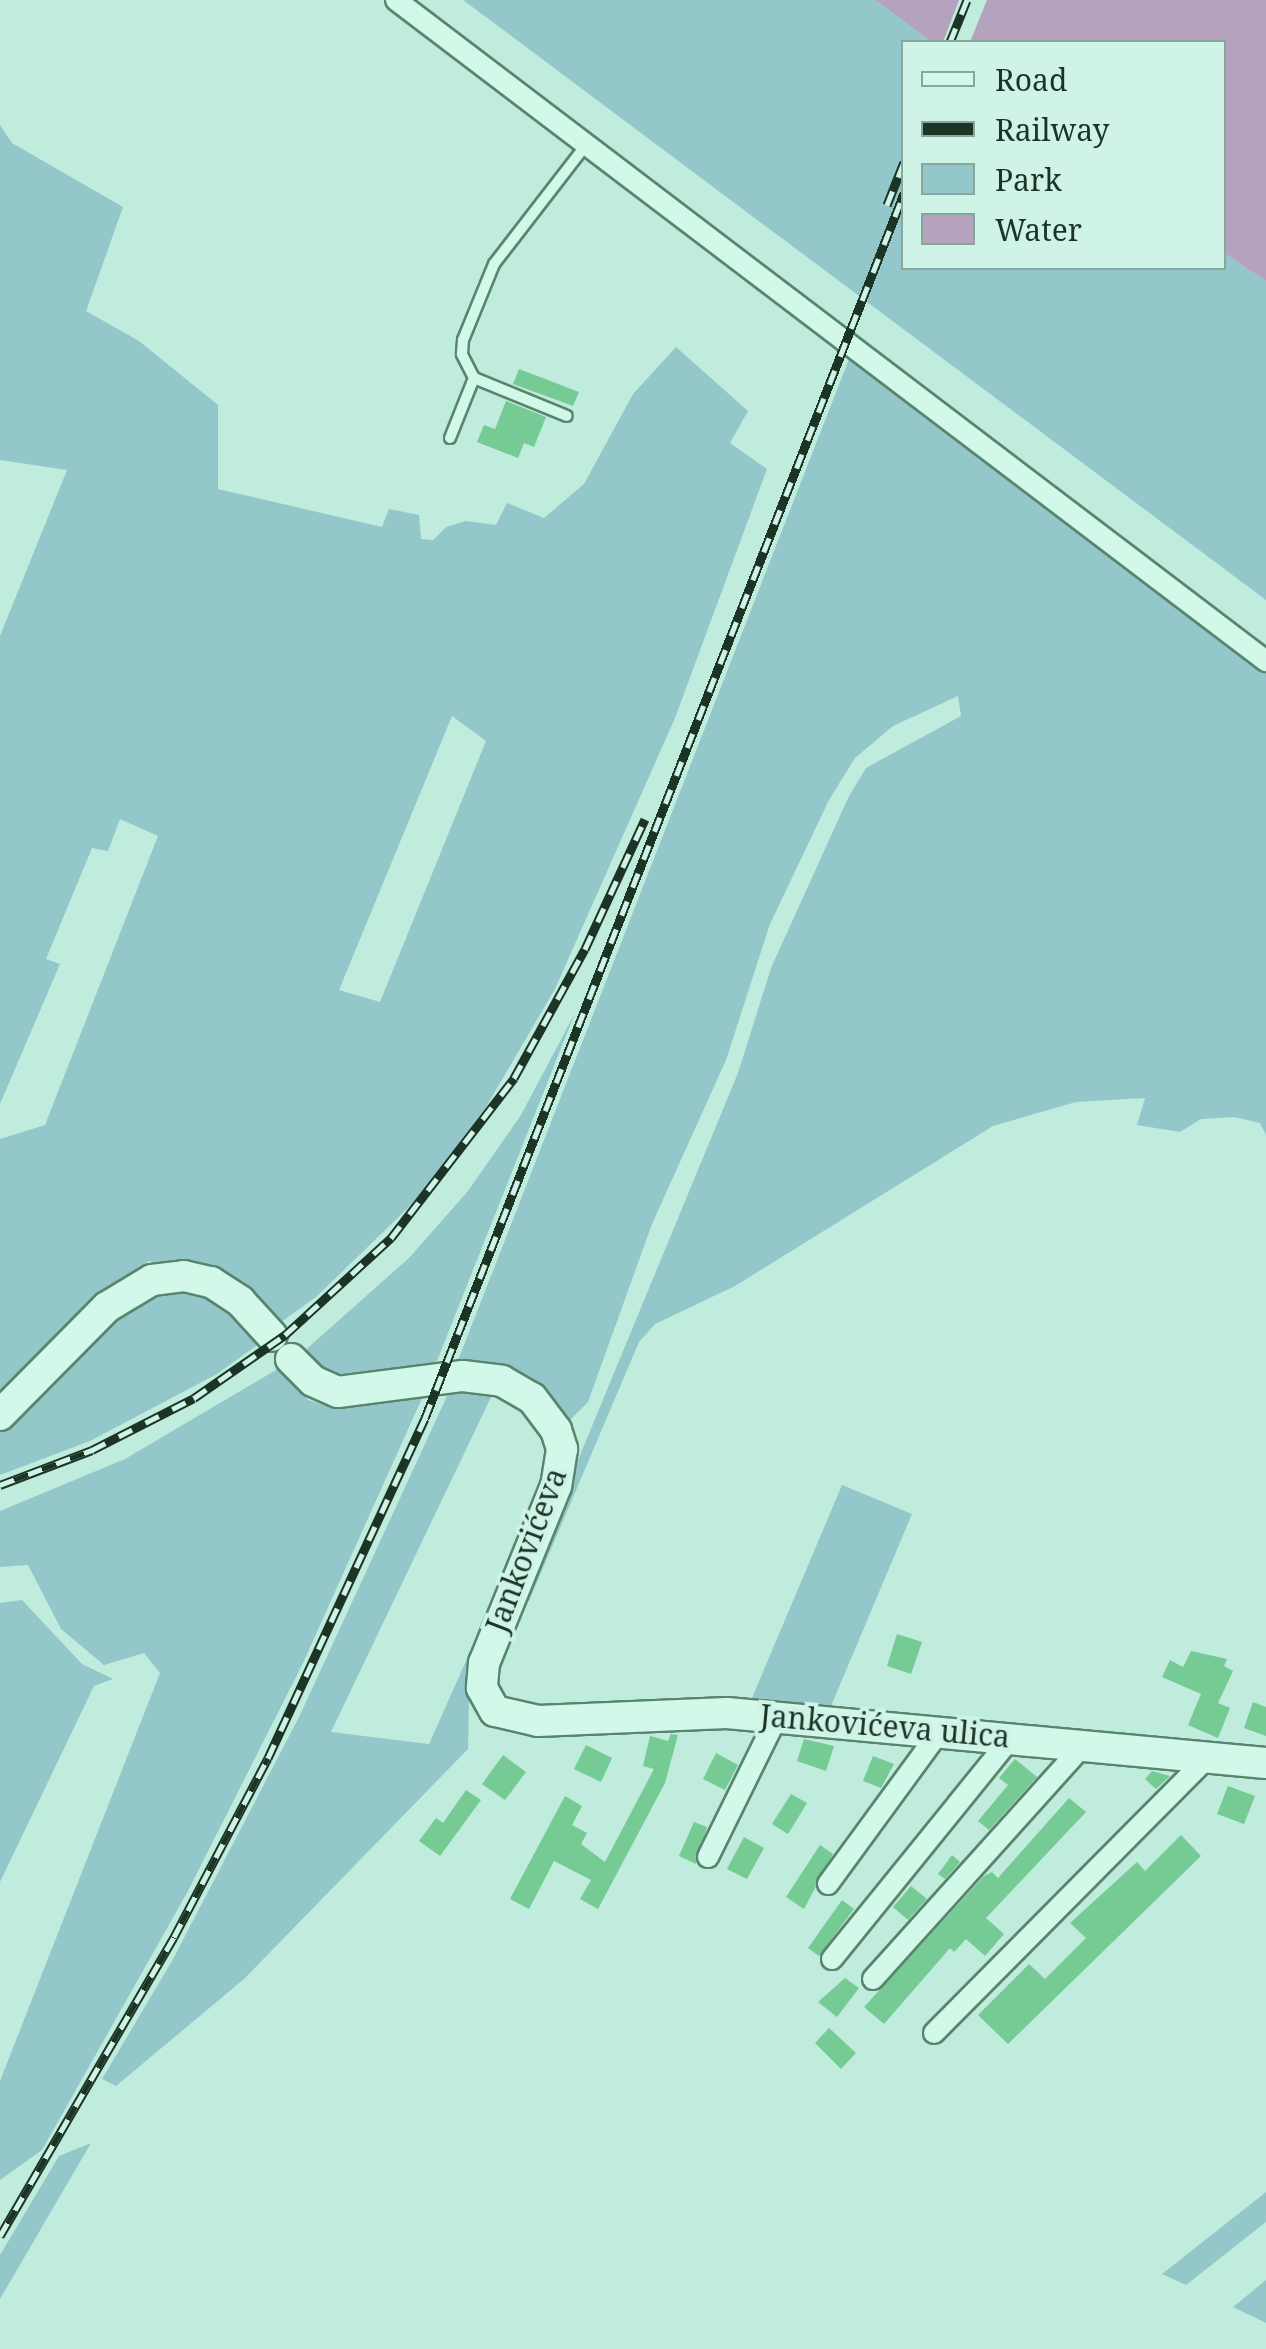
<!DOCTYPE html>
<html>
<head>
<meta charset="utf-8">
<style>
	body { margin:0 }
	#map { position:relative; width:1266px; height:2349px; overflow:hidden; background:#bfecdc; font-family:"Noto Serif",serif }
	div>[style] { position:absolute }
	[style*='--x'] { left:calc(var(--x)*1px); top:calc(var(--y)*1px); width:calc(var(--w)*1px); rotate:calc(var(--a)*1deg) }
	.green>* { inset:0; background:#94c7ca }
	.water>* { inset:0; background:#b4a2be }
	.pier>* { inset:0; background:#bfecdc }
	.building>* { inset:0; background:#76ca94 }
	.roads { filter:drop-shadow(2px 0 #58856d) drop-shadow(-2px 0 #58856d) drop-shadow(0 2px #58856d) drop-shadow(0 -2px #58856d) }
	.service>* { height:10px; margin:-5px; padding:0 5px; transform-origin:5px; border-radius:5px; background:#d2f8ea }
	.minor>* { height:20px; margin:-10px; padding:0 10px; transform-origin:10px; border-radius:10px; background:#d2f8ea }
	.secondary>* { height:30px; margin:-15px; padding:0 15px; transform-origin:15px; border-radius:15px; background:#d2f8ea }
	.rail>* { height:9px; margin-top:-4.5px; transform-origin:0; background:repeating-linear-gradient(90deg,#cff4e7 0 15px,#1c3426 0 30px); box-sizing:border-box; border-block:2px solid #1c3426 }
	span { translate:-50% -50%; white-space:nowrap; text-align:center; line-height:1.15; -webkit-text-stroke:8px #cff4e7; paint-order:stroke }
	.street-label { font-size:30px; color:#1c3426 }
	.legend { position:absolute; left:901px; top:40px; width:325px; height:230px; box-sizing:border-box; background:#cff4e7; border:2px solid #87a79a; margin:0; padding:12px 18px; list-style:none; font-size:30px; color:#1c3426 }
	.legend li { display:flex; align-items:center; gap:20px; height:50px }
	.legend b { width:50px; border:2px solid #87a79a }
</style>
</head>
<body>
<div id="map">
	<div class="green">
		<div style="clip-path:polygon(463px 0,875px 0,932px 42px,904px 42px,904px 268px,1224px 268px,1224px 253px,1266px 281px,1266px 600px)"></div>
		<div style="clip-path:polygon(evenodd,0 125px,12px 143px,123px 207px,86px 311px,139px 341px,218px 405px,218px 489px,382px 527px,389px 509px,419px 515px,421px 539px,433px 540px,446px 527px,466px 521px,496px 525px,507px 503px,544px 518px,584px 484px,633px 394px,676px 347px,748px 411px,730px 443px,767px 469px,675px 718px,555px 989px,486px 1107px,412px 1204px,316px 1297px,277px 1325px,227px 1274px,149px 1261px,101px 1295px,0 1403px,0 1139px,45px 1125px,158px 836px,120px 819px,108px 851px,92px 848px,46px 959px,60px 964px,0 1104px,0 636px,67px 470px,0 460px,0 125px,452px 716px,486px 741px,380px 1002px,339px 990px,452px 716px)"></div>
		<div style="clip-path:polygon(849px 359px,1266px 674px,1266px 1135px,1260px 1123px,1234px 1117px,1201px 1119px,1180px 1132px,1137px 1125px,1145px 1098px,1076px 1102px,993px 1126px,735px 1286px,655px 1324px,639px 1342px,529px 1601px,521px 1598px,738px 1073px,771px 968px,849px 796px,866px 768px,961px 716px,958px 696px,893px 726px,855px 758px,829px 800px,770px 924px,726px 1060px,652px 1224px,588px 1402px,569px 1421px,532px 1381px,455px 1368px)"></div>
		<div style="clip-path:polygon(575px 1013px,435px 1366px,358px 1377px,320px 1370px,302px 1353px,409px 1258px,468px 1191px,521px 1115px)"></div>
		<div style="clip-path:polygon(165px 1289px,207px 1292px,263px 1341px,217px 1374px,90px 1441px,0 1475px,0 1432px,111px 1317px)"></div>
		<div style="clip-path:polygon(281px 1367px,308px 1400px,330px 1407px,423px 1396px,303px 1663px,188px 1891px,42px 2150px,0 2180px,0 2081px,160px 1673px,144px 1653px,104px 1665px,61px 1629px,28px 1565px,0 1567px,0 1511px,125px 1459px)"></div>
		<div style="clip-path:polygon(493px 1393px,331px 1732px,429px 1744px,470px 1652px,468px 1749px,244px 1979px,116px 2086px,102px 2079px,172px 1961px,300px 1715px,448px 1394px)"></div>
		<div style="clip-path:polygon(842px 1485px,912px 1514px,831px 1706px,752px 1698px)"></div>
		<div style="clip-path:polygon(22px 1600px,82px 1664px,113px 1679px,94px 1686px,0 1882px,0 1603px)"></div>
		<div style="clip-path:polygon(91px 2143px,0 2299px,0 2255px,59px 2156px)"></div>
		<div style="clip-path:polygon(1266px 2192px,1266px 2222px,1186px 2285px,1162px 2274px)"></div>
		<div style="clip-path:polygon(1266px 2280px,1266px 2323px,1233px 2307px)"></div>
	</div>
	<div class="water">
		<div style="clip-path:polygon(875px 0,1266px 0,1266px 281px,1224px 253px,1224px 42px,932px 42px)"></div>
	</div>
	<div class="pier">
		<div style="clip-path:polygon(959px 0,987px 0,970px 42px,943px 42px)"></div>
	</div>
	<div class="building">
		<div style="clip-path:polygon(519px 369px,579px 392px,573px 406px,513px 384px)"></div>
		<div style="clip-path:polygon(506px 401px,546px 417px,534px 447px,524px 443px,518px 458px,477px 442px,484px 425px,495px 429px)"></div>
		<div style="clip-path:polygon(897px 1634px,922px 1642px,911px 1674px,887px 1666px)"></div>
		<div style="clip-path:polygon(1191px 1651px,1227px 1659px,1224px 1666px,1233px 1671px,1218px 1703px,1230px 1708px,1218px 1738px,1188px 1725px,1201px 1694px,1162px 1677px,1170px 1660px,1183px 1667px)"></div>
		<div style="clip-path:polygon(1253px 1702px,1266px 1707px,1266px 1736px,1244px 1728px)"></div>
		<div style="clip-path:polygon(671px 1734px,678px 1735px,665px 1783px,598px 1909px,580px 1899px,591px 1880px,554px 1861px,529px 1909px,510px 1899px,565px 1796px,582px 1806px,572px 1825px,587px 1833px,581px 1844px,605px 1862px,654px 1769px,643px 1766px,650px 1736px,668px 1741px)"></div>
		<div style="clip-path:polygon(804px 1739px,834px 1746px,826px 1771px,797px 1761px)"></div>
		<div style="clip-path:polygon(586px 1745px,612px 1758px,601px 1782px,574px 1769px)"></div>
		<div style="clip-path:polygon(716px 1753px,738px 1765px,725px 1790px,703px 1779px)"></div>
		<div style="clip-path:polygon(503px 1755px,526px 1772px,505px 1800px,482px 1784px)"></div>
		<div style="clip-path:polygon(873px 1756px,894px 1764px,881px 1788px,863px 1781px)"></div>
		<div style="clip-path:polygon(1015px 1759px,1037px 1777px,989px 1830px,978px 1821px,1008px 1785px,999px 1778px)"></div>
		<div style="clip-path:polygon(1152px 1771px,1170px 1776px,1156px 1789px,1145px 1779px)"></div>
		<div style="clip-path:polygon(1228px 1786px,1255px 1796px,1244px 1824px,1217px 1814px)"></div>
		<div style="clip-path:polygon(466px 1790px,481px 1800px,440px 1856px,419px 1841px,436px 1818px,443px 1823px)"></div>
		<div style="clip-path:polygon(791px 1794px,807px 1803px,788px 1834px,772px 1824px)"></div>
		<div style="clip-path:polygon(1069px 1798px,1086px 1812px,986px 1918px,1004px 1934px,985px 1956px,966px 1939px,954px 1952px,950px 1948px,884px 2024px,864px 2007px,984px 1876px,992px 1872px,998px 1878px)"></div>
		<div style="clip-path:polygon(694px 1822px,707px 1827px,696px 1864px,679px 1856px)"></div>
		<div style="clip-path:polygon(1181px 1835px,1201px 1856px,1008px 2044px,978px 2015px,1029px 1964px,1045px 1979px,1086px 1938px,1070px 1923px,1137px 1862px,1145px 1871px)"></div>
		<div style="clip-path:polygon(744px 1837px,764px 1848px,747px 1879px,727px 1869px)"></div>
		<div style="clip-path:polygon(820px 1845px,833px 1854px,804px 1909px,786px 1897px)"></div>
		<div style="clip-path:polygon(952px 1855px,960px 1862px,945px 1879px,938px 1874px)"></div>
		<div style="clip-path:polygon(911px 1886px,927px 1899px,908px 1920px,893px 1907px)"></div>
		<div style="clip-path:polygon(842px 1900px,854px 1909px,819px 1956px,808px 1948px)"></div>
		<div style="clip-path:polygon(845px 1978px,859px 1988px,837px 2017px,818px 2002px)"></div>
		<div style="clip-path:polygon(829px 2028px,856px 2053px,841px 2069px,815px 2043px)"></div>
	</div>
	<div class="roads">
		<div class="service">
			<div style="--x:474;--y:378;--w:100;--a:22.2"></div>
			<div style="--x:450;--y:438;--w:65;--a:-68.2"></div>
			<div style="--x:474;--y:378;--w:27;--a:-117"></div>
			<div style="--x:462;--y:354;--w:14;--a:-86"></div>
			<div style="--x:463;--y:340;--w:82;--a:-67.8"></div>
			<div style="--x:494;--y:264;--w:150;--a:-52.3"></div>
		</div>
		<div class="minor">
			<div style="--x:396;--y:0;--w:1093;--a:37.23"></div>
			<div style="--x:708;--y:1857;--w:156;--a:-63.8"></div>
			<div style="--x:828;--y:1884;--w:190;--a:-53.8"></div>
			<div style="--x:832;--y:1959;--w:286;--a:-51"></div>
			<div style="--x:873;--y:1979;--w:315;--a:-48"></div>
			<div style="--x:934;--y:2033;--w:389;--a:-45.2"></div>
		</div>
		<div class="secondary">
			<div style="--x:291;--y:1359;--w:31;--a:45"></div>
			<div style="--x:313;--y:1381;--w:27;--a:24"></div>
			<div style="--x:338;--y:1392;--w:126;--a:-7.3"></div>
			<div style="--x:463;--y:1376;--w:39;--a:7"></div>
			<div style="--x:502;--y:1381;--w:34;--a:30"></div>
			<div style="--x:532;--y:1398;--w:40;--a:53"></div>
			<div style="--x:556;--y:1430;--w:20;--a:72"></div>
			<div style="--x:562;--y:1449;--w:37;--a:99"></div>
			<div style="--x:556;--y:1486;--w:191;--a:112.1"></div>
			<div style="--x:484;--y:1663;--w:25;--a:95"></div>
			<div style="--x:482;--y:1688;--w:26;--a:61"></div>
			<div style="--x:495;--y:1711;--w:44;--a:13.1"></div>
			<div style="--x:538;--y:1721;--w:189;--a:-2.4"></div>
			<div style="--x:727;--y:1713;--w:541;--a:5.3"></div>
			<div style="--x:0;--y:1415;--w:152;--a:-45.3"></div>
			<div style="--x:107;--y:1307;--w:52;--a:-31"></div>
			<div style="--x:152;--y:1280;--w:32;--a:-7"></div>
			<div style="--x:184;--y:1276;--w:28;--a:13"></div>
			<div style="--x:211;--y:1282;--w:35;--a:33"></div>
			<div style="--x:240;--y:1301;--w:47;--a:47.6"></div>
		</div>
	</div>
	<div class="rail">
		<div style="--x:950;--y:42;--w:45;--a:-68"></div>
		<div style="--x:887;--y:205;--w:46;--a:-68.4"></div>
		<div style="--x:0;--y:1485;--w:98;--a:-20.8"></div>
		<div style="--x:92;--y:1450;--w:114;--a:-27"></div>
		<div style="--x:194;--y:1398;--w:111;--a:-34.7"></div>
		<div style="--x:285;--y:1335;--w:144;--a:-42.5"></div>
		<div style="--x:391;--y:1238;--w:202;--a:-52.4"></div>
		<div style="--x:514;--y:1078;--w:147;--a:-61.2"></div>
		<div style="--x:585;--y:949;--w:143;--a:-65.2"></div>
		<div style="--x:0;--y:2236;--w:346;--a:-59.8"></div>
		<div style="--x:174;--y:1937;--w:202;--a:-62.3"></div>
		<div style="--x:268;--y:1758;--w:374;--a:-65.2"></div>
		<div style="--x:425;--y:1418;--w:1315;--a:-68.64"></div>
	</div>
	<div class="street-label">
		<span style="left:526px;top:1550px;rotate:-69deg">Jankovićeva</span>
		<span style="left:885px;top:1726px;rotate:5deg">Jankovićeva ulica</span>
	</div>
	<ul class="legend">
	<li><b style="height:12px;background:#d2f8ea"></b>Road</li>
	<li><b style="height:12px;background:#1c3426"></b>Railway</li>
	<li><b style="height:28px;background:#94c7ca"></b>Park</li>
	<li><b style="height:28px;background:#b4a2be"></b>Water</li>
	</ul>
</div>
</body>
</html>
